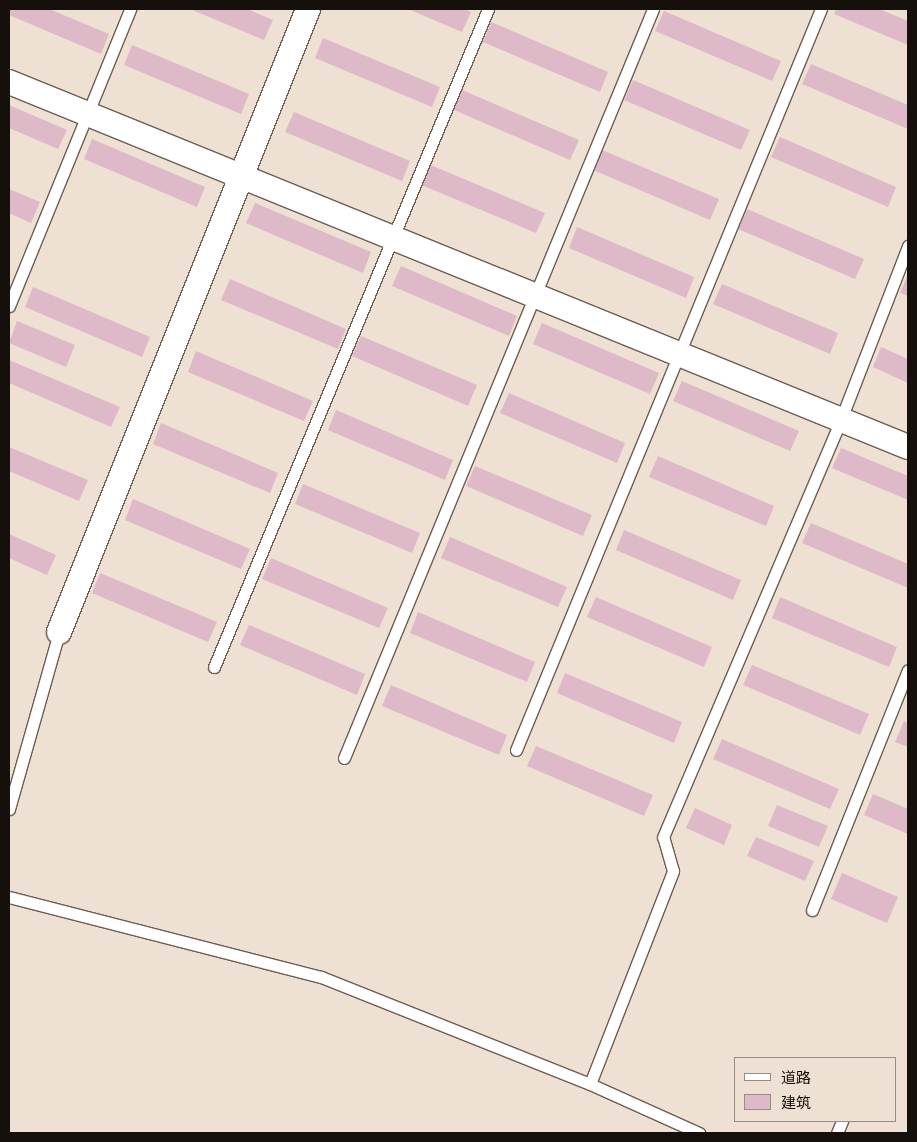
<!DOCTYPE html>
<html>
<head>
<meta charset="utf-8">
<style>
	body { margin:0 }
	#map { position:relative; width:917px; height:1142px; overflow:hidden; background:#eee0d2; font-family:"IBM Plex Serif","Noto Sans SC",serif }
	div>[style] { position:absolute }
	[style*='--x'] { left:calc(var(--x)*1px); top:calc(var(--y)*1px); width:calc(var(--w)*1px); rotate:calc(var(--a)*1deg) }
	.building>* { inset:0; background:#debac9 }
	.roads { filter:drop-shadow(1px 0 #6a5e52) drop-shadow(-1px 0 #6a5e52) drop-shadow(0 1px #6a5e52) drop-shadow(0 -1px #6a5e52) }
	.lane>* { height:11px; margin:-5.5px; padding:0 5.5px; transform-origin:5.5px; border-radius:5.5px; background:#fff }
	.street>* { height:24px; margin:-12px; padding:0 12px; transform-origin:12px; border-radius:12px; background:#fff }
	span { translate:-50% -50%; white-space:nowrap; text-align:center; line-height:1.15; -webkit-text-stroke:4px #eee0d2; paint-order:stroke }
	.frame { position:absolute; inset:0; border:10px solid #15100c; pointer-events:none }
	.legend { position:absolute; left:734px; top:1057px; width:162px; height:65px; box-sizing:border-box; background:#eee0d2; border:1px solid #978d83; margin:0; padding:6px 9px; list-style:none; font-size:15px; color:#15100c }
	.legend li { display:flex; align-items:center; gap:10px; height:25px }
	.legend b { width:25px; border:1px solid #978d83 }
</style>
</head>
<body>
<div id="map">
	<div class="building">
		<div style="clip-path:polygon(9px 9px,49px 9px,109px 34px,101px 54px,9px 15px)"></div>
		<div style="clip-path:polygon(190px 9px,247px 9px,273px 20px,264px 40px)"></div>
		<div style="clip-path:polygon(408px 9px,464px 9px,471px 12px,462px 32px)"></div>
		<div style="clip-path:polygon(836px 9px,879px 9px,908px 21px,908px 45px,834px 14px)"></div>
		<div style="clip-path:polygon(664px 11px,781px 61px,772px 81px,655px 31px)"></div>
		<div style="clip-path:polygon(491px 22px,608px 72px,600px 92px,483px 42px)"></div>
		<div style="clip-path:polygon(323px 38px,440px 87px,432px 107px,315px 58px)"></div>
		<div style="clip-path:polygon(132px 45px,249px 94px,241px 114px,124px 65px)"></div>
		<div style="clip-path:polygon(811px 64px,908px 105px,908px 129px,802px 84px)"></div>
		<div style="clip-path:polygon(633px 80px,750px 130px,741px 150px,624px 100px)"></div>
		<div style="clip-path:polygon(462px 90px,579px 140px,570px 160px,454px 110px)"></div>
		<div style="clip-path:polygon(9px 105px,67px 130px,58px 149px,9px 128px)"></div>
		<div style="clip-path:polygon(294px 112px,410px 161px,402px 181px,285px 132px)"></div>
		<div style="clip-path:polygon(780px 137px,896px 187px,888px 207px,771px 157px)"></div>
		<div style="clip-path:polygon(92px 139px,205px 187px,197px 207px,84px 159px)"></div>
		<div style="clip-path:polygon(602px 150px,719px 199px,710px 220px,593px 170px)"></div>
		<div style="clip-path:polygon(428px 164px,545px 213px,536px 233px,419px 184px)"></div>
		<div style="clip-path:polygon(9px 189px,40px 202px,31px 223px,9px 213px)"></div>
		<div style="clip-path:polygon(255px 203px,371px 252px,363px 273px,246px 223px)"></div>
		<div style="clip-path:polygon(747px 209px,864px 259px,855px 279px,738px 229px)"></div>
		<div style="clip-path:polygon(577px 227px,694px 277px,686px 298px,569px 248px)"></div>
		<div style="clip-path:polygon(401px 266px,517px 316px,509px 336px,392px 286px)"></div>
		<div style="clip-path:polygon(908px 274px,908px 296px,900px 293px)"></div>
		<div style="clip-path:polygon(230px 279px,346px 329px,338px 349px,221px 300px)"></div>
		<div style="clip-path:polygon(722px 284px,838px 333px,830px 354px,713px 304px)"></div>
		<div style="clip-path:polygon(33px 287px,150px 337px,142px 357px,25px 307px)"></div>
		<div style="clip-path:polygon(17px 321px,75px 345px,66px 367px,9px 343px)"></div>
		<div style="clip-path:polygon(542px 323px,659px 373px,650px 394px,533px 344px)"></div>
		<div style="clip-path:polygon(361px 336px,477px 385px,468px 406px,352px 356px)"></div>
		<div style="clip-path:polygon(881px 347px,908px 359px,908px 383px,873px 367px)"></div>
		<div style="clip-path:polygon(196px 351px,313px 401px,304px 421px,188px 372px)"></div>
		<div style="clip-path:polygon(9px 360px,120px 407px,111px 427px,9px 383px)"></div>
		<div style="clip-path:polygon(682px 381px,799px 431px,790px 451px,673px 401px)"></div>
		<div style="clip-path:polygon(509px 393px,625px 443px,617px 463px,500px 413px)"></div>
		<div style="clip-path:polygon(336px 410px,453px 460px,445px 480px,328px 430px)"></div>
		<div style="clip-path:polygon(161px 423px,278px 473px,270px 493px,153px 444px)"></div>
		<div style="clip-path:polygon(9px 447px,88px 480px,79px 501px,9px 471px)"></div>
		<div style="clip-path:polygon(841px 448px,908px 476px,908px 500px,832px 468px)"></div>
		<div style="clip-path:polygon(658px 456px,774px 506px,766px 526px,649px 477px)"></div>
		<div style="clip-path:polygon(475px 466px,592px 515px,583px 536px,466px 486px)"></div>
		<div style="clip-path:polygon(303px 484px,420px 533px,412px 553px,295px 504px)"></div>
		<div style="clip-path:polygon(133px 499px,250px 549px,241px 569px,125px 520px)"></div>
		<div style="clip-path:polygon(811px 523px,908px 564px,908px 588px,802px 543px)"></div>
		<div style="clip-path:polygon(624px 530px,741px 580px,733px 600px,616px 550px)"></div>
		<div style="clip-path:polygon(9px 534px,56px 555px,47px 575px,9px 558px)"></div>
		<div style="clip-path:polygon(450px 537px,567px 587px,558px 607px,441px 558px)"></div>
		<div style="clip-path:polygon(271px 558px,388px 608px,379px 628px,262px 579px)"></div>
		<div style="clip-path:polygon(100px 573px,217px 622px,208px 642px,92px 593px)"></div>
		<div style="clip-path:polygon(596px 597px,712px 647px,704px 667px,587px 617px)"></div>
		<div style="clip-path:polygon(780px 597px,897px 647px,889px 667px,772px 618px)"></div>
		<div style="clip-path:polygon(418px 612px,535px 662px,527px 682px,410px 633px)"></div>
		<div style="clip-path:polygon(249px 625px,365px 674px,357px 695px,240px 645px)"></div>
		<div style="clip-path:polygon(752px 665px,869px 714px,860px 735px,743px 685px)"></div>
		<div style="clip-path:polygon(565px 673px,682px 722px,674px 743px,557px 693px)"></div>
		<div style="clip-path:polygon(391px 685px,507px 735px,499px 755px,382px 706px)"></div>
		<div style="clip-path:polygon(904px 721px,908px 723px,908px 747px,895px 742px)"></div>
		<div style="clip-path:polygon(722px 739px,839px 789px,830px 809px,713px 759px)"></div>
		<div style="clip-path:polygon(536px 746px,653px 795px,644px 816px,527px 766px)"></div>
		<div style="clip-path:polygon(873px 794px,908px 809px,908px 834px,864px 815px)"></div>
		<div style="clip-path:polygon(777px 805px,828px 826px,819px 847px,768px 826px)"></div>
		<div style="clip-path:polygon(695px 808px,732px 825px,724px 845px,686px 828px)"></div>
		<div style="clip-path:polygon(756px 837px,814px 861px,805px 881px,747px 856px)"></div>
		<div style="clip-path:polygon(842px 873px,898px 897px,887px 923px,831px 899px)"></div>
	</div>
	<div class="roads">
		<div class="lane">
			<div style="--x:9;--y:306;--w:321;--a:-67.8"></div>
			<div style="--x:214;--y:667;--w:713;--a:-67.39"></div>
			<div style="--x:516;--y:750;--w:801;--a:-67.63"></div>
			<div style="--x:344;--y:758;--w:810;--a:-67.58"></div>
			<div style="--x:9;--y:809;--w:184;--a:-74.2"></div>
			<div style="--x:9;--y:897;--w:322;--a:14.4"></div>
			<div style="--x:321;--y:977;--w:289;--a:21.7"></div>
			<div style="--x:590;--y:1084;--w:229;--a:-68.7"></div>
			<div style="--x:673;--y:871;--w:35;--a:-106"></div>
			<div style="--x:663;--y:837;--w:454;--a:-66.9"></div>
			<div style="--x:841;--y:419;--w:186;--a:-68.8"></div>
			<div style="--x:812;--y:910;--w:258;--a:-68.2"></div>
			<div style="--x:590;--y:1084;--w:120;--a:24.2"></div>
			<div style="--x:837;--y:1133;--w:13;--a:-67"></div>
		</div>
		<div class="street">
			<div style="--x:9;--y:82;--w:970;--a:22.1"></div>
			<div style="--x:59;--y:632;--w:671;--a:-68.21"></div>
		</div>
	</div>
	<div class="frame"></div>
	<ul class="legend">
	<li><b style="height:6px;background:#fff"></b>道路</li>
	<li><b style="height:14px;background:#debac9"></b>建筑</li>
	</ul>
</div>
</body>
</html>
